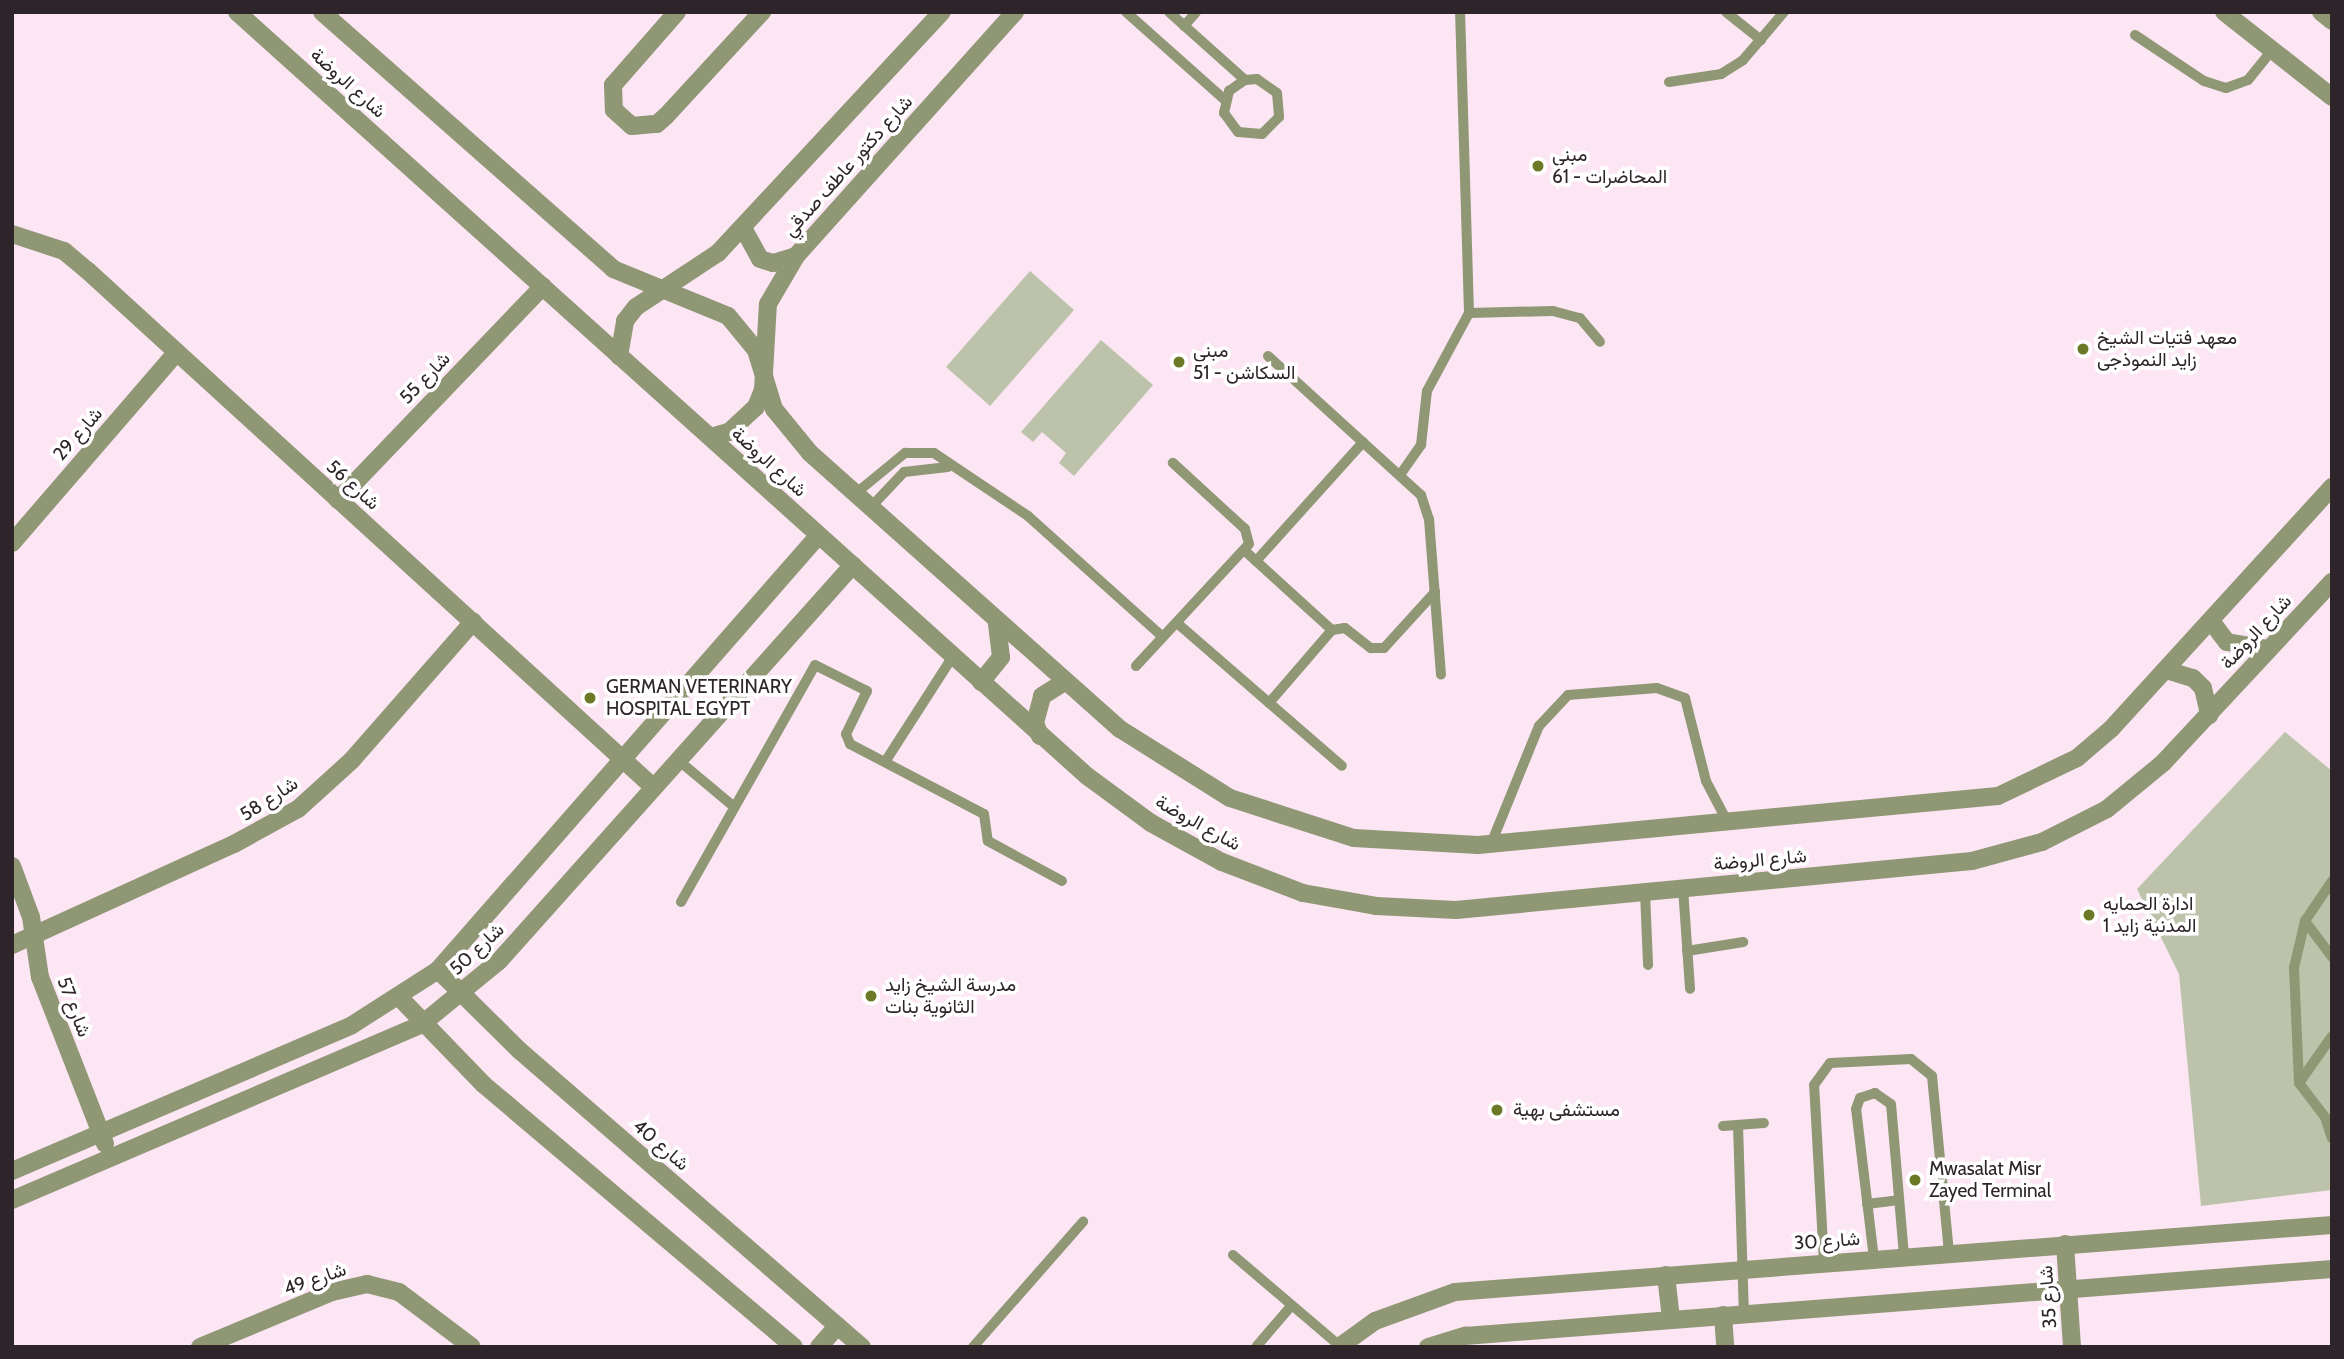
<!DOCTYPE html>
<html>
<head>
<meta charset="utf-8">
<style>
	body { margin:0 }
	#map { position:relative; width:2344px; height:1359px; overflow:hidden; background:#fce6f4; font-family:Cabin,Vazirmatn,sans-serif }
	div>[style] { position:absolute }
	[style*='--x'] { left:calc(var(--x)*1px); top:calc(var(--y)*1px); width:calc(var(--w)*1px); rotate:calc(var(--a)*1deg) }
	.green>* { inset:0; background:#bdc3ab }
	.service>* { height:10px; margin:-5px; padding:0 5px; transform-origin:5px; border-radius:5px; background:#909775 }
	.minor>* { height:18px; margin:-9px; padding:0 9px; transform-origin:9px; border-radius:9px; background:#909775 }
	.tertiary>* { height:18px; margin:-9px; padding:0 9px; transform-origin:9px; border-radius:9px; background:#909775 }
	.dots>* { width:19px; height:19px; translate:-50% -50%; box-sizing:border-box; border:4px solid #fff; border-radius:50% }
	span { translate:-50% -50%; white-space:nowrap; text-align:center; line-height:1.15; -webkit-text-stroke:7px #fff; paint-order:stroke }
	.street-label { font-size:19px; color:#2d252a }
	.poi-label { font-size:19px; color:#2d252a }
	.left { translate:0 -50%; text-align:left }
	.frame { position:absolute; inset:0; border:14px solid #2d252a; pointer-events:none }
</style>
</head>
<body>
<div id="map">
	<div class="green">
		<div style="clip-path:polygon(1030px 271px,1074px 310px,990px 406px,946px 367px)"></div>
		<div style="clip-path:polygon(1101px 340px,1153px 385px,1074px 476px,1059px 463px,1066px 453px,1042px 432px,1033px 442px,1021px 432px)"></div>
		<div style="clip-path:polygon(2285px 732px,2332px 771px,2332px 1190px,2201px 1206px,2179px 974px,2137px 889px)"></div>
	</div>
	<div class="service">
		<div style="--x:1126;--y:12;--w:132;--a:41.6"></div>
		<div style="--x:1169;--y:12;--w:102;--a:41.8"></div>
		<div style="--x:1245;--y:80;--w:12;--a:-5"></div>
		<div style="--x:1257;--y:79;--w:24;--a:35"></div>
		<div style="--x:1277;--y:93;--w:24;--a:85"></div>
		<div style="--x:1279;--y:117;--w:24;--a:135"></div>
		<div style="--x:1262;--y:134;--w:24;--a:-175"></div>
		<div style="--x:1238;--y:132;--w:24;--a:-126"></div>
		<div style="--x:1224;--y:113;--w:23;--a:-77"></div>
		<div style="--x:1229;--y:91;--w:19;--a:-35"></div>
		<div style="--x:1726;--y:12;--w:45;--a:38.7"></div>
		<div style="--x:1184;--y:26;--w:18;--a:-49"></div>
		<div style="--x:2135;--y:35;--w:83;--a:33.7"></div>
		<div style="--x:2204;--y:81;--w:23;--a:18"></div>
		<div style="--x:2226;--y:88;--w:23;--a:-20"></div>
		<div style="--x:2248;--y:80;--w:38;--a:-51"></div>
		<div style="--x:1669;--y:82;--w:53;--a:-8.7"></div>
		<div style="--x:1721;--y:74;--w:26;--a:-32"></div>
		<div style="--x:1743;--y:60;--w:63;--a:-49.5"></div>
		<div style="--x:1469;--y:313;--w:84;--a:-1.4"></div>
		<div style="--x:1553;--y:311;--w:28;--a:15"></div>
		<div style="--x:1580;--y:318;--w:31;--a:50"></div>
		<div style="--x:1268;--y:356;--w:207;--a:42.3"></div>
		<div style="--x:1421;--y:495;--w:25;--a:72"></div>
		<div style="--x:1429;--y:519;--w:156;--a:85.6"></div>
		<div style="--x:1400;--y:475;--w:37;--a:-55"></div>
		<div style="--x:1421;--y:445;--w:54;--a:-83.7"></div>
		<div style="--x:1427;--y:391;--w:89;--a:-61.7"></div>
		<div style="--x:1469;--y:313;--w:301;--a:-91.7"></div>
		<div style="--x:855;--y:494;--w:65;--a:-39.4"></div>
		<div style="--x:905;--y:453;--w:29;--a:0"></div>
		<div style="--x:934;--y:453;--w:113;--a:33.8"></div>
		<div style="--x:1028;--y:516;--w:181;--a:41.9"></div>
		<div style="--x:870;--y:508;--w:50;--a:-46.6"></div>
		<div style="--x:904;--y:472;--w:44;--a:-6.5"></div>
		<div style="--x:1244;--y:550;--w:119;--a:42.3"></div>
		<div style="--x:1256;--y:561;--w:160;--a:-48"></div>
		<div style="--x:1177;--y:623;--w:218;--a:40.9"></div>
		<div style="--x:1136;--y:666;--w:166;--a:-47.2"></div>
		<div style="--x:1249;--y:544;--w:16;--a:-105"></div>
		<div style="--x:1245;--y:529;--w:98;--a:-137.5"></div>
		<div style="--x:1269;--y:703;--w:96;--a:-49.2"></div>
		<div style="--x:1332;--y:630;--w:13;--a:-9"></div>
		<div style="--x:1345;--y:628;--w:33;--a:38"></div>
		<div style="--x:1371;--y:648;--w:13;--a:0"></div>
		<div style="--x:1384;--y:648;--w:76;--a:-47.7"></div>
		<div style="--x:678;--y:760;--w:72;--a:39.9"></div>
		<div style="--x:885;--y:762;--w:126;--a:-57.3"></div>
		<div style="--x:1491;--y:844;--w:127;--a:-67.9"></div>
		<div style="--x:1539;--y:726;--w:42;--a:-46.9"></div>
		<div style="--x:1568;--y:695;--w:89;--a:-4.5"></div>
		<div style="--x:1657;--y:688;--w:30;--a:20"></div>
		<div style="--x:1685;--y:698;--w:86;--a:75.8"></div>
		<div style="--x:1706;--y:781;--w:47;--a:62.4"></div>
		<div style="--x:2332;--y:881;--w:48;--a:124"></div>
		<div style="--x:2305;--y:921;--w:48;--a:103.2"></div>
		<div style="--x:2294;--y:968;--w:115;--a:87.5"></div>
		<div style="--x:2299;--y:1083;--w:43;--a:52.6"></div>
		<div style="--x:2325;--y:1117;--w:22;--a:72"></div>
		<div style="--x:1683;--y:888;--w:101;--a:86"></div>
		<div style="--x:1645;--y:892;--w:73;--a:87.6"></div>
		<div style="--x:681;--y:902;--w:272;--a:-60.5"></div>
		<div style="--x:815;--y:665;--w:58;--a:26.6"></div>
		<div style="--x:867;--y:691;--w:48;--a:116"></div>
		<div style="--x:846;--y:734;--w:11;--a:68"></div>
		<div style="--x:850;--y:744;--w:151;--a:27.6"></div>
		<div style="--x:984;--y:814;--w:27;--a:82"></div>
		<div style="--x:988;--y:841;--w:84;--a:28.4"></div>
		<div style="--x:2305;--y:921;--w:45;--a:53.1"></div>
		<div style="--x:1687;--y:951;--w:57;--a:-9.1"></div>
		<div style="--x:2299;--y:1083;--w:57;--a:-54.9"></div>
		<div style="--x:1738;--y:1125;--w:189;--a:88.2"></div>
		<div style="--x:1723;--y:1126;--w:41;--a:-4.2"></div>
		<div style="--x:1867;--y:1204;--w:32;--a:-7"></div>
		<div style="--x:1233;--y:1255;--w:140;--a:40.4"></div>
		<div style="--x:1874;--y:1259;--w:151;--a:-96.8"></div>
		<div style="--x:1856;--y:1109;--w:12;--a:-70"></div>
		<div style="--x:1860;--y:1098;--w:16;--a:-18"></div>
		<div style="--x:1875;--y:1093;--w:19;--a:35"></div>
		<div style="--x:1891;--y:1104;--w:153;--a:85.1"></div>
		<div style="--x:1824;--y:1262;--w:177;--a:-93.2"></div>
		<div style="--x:1814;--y:1085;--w:27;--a:-54"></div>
		<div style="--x:1830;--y:1063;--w:81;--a:-2.8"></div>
		<div style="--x:1911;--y:1059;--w:27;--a:39"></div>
		<div style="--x:1932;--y:1076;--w:178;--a:84.5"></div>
		<div style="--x:973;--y:1347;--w:167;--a:-48.7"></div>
		<div style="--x:1256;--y:1347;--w:54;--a:-49.5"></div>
	</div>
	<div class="minor">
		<div style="--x:677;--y:12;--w:97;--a:131.2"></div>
		<div style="--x:613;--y:85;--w:25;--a:88"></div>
		<div style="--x:614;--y:110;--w:24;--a:42"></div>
		<div style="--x:632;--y:126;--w:25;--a:-5"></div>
		<div style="--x:657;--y:124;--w:12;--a:-42"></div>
		<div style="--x:666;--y:116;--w:142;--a:-47.3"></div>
		<div style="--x:743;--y:228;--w:35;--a:61"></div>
		<div style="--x:760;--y:259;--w:14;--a:17"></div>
		<div style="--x:773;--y:263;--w:24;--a:-17"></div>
		<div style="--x:12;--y:234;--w:55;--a:18.1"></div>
		<div style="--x:64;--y:251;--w:31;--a:40"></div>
		<div style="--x:88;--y:271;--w:765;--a:42.4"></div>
		<div style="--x:338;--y:500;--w:296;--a:-46.2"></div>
		<div style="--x:12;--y:543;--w:251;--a:-49.2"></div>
		<div style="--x:12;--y:866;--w:54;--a:69.6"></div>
		<div style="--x:31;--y:917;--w:61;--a:81.5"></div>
		<div style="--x:40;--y:977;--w:179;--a:68.7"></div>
		<div style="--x:12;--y:945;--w:244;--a:-24.5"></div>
		<div style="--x:234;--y:844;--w:73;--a:-28.7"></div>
		<div style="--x:298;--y:809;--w:73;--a:-42.2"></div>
		<div style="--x:352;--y:760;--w:184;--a:-48.8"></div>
		<div style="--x:438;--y:970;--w:114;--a:44.6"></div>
		<div style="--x:519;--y:1050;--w:454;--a:40.9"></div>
		<div style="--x:400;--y:998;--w:120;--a:46"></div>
		<div style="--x:483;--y:1084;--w:407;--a:40.2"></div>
		<div style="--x:12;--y:1171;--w:370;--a:-23.2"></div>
		<div style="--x:352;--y:1025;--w:102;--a:-32.6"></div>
		<div style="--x:438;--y:970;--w:578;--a:-48.79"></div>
		<div style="--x:12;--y:1200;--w:446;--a:-23.2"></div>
		<div style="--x:422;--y:1024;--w:99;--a:-39.3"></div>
		<div style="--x:499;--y:961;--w:531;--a:-48.21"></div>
		<div style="--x:2065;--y:1244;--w:103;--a:86.1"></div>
		<div style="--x:1723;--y:1315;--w:32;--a:86"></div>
		<div style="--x:200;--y:1347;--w:143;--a:-22.6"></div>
		<div style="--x:332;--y:1292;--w:36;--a:-13"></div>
		<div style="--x:367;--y:1284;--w:33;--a:14"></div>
		<div style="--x:399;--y:1292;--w:91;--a:37"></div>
		<div style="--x:819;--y:1347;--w:28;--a:-49"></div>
	</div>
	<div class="tertiary">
		<div style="--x:237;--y:12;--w:1143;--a:41.95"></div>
		<div style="--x:1087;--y:776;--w:79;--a:36.3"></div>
		<div style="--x:1151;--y:823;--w:81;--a:28.8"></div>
		<div style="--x:1222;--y:862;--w:87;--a:20.9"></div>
		<div style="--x:1303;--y:893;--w:74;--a:10.1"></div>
		<div style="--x:1376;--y:906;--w:80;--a:2.9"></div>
		<div style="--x:1456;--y:910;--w:518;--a:-5.42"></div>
		<div style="--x:1972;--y:861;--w:73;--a:-15.2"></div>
		<div style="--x:2042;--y:842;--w:73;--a:-26.9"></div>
		<div style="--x:2107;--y:809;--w:72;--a:-39.4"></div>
		<div style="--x:2163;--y:763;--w:248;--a:-47"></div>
		<div style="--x:322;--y:12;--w:388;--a:41.4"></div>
		<div style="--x:613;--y:269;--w:124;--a:22.2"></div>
		<div style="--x:728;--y:316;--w:44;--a:50.5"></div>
		<div style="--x:756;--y:350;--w:62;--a:73"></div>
		<div style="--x:774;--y:409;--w:57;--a:50.7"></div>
		<div style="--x:810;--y:453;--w:415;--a:41.7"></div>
		<div style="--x:1120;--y:729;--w:130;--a:32.1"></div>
		<div style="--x:1230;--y:798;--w:130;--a:17.9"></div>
		<div style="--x:1354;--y:838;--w:124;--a:3.2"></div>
		<div style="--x:1478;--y:845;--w:522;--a:-5.38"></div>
		<div style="--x:1998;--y:796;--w:88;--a:-25.7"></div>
		<div style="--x:2077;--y:758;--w:45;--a:-40.5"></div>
		<div style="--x:2111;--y:729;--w:328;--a:-47.6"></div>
		<div style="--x:2224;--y:12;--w:137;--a:38.2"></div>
		<div style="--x:2321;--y:12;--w:14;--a:39"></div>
		<div style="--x:619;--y:356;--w:36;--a:-80"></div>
		<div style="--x:625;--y:321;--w:18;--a:-52"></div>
		<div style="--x:636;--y:307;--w:98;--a:-33.4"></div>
		<div style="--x:718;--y:253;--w:329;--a:-47.1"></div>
		<div style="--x:711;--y:437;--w:19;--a:-16"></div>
		<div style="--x:729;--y:432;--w:37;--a:-43"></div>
		<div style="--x:756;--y:407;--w:18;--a:-68"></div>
		<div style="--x:763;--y:390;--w:86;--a:-86.7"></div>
		<div style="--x:768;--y:304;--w:56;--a:-59.7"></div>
		<div style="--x:796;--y:256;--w:328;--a:-48.1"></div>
		<div style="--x:2211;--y:621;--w:26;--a:53"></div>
		<div style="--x:2227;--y:642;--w:42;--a:9.7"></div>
		<div style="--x:2166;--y:670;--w:28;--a:17"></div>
		<div style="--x:2193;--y:678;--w:14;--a:45"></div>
		<div style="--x:2203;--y:688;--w:28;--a:77"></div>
		<div style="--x:981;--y:682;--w:32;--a:-51"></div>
		<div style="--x:1001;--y:657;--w:35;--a:-97"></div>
		<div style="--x:1040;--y:736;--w:14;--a:-111"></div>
		<div style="--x:1035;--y:723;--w:28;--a:-75"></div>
		<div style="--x:1042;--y:696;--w:28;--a:-32"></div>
		<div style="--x:1666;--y:1275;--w:44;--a:83.5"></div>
		<div style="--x:1339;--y:1347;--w:44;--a:-35.8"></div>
		<div style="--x:1375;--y:1321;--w:85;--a:-19.9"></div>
		<div style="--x:1455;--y:1292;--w:880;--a:-4.37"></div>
		<div style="--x:1428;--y:1347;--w:39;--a:-17"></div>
		<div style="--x:1465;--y:1336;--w:870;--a:-4.42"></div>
	</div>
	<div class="dots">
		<div style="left:1538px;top:166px;background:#6c7a27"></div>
		<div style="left:2083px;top:349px;background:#6c7a27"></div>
		<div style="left:1179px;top:362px;background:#6c7a27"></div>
		<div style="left:590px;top:698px;background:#6c7a27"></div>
		<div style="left:2089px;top:915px;background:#6c7a27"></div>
		<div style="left:871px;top:996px;background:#6c7a27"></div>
		<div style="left:1497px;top:1110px;background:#6c7a27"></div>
		<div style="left:1915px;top:1180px;background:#6c7a27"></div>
	</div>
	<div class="street-label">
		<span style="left:348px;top:83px;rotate:42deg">شارع الروضة</span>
		<span style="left:848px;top:166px;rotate:-48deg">شارع دكتور عاطف صدقي</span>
		<span style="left:425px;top:378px;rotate:-46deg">شارع 55</span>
		<span style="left:78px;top:434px;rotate:-49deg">شارع 29</span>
		<span style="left:769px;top:462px;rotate:42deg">شارع الروضة</span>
		<span style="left:353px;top:485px;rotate:42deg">شارع 56</span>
		<span style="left:2256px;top:632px;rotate:-47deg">شارع الروضة</span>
		<span style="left:269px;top:799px;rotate:-33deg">شارع 58</span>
		<span style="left:1198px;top:823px;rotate:29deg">شارع الروضة</span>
		<span style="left:1760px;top:860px;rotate:-5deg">شارع الروضة</span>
		<span style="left:477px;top:949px;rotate:-43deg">شارع 50</span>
		<span style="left:74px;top:1007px;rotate:69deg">شارع 57</span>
		<span style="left:661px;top:1145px;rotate:41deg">شارع 40</span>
		<span style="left:1827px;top:1241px;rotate:-4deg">شارع 30</span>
		<span style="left:315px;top:1279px;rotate:-19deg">شارع 49</span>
		<span style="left:2048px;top:1297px;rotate:-94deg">شارع 35</span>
	</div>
	<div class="poi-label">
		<span class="left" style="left:1552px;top:166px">مبنى<br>المحاضرات - 61</span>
		<span class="left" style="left:2097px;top:349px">معهد فتيات الشيخ<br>زايد النموذجى</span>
		<span class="left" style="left:1193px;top:362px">مبنى<br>السكاشن - 51</span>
		<span class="left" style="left:606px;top:698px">GERMAN VETERINARY<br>HOSPITAL EGYPT</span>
		<span class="left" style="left:2103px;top:915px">ادارة الحمايه<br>المدنية زايد 1</span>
		<span class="left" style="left:885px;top:996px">مدرسة الشيخ زايد<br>الثانوية بنات</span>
		<span class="left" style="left:1513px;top:1110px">مستشفى بهية</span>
		<span class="left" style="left:1929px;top:1180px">Mwasalat Misr<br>Zayed Terminal</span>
	</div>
	<div class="frame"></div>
</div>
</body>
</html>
